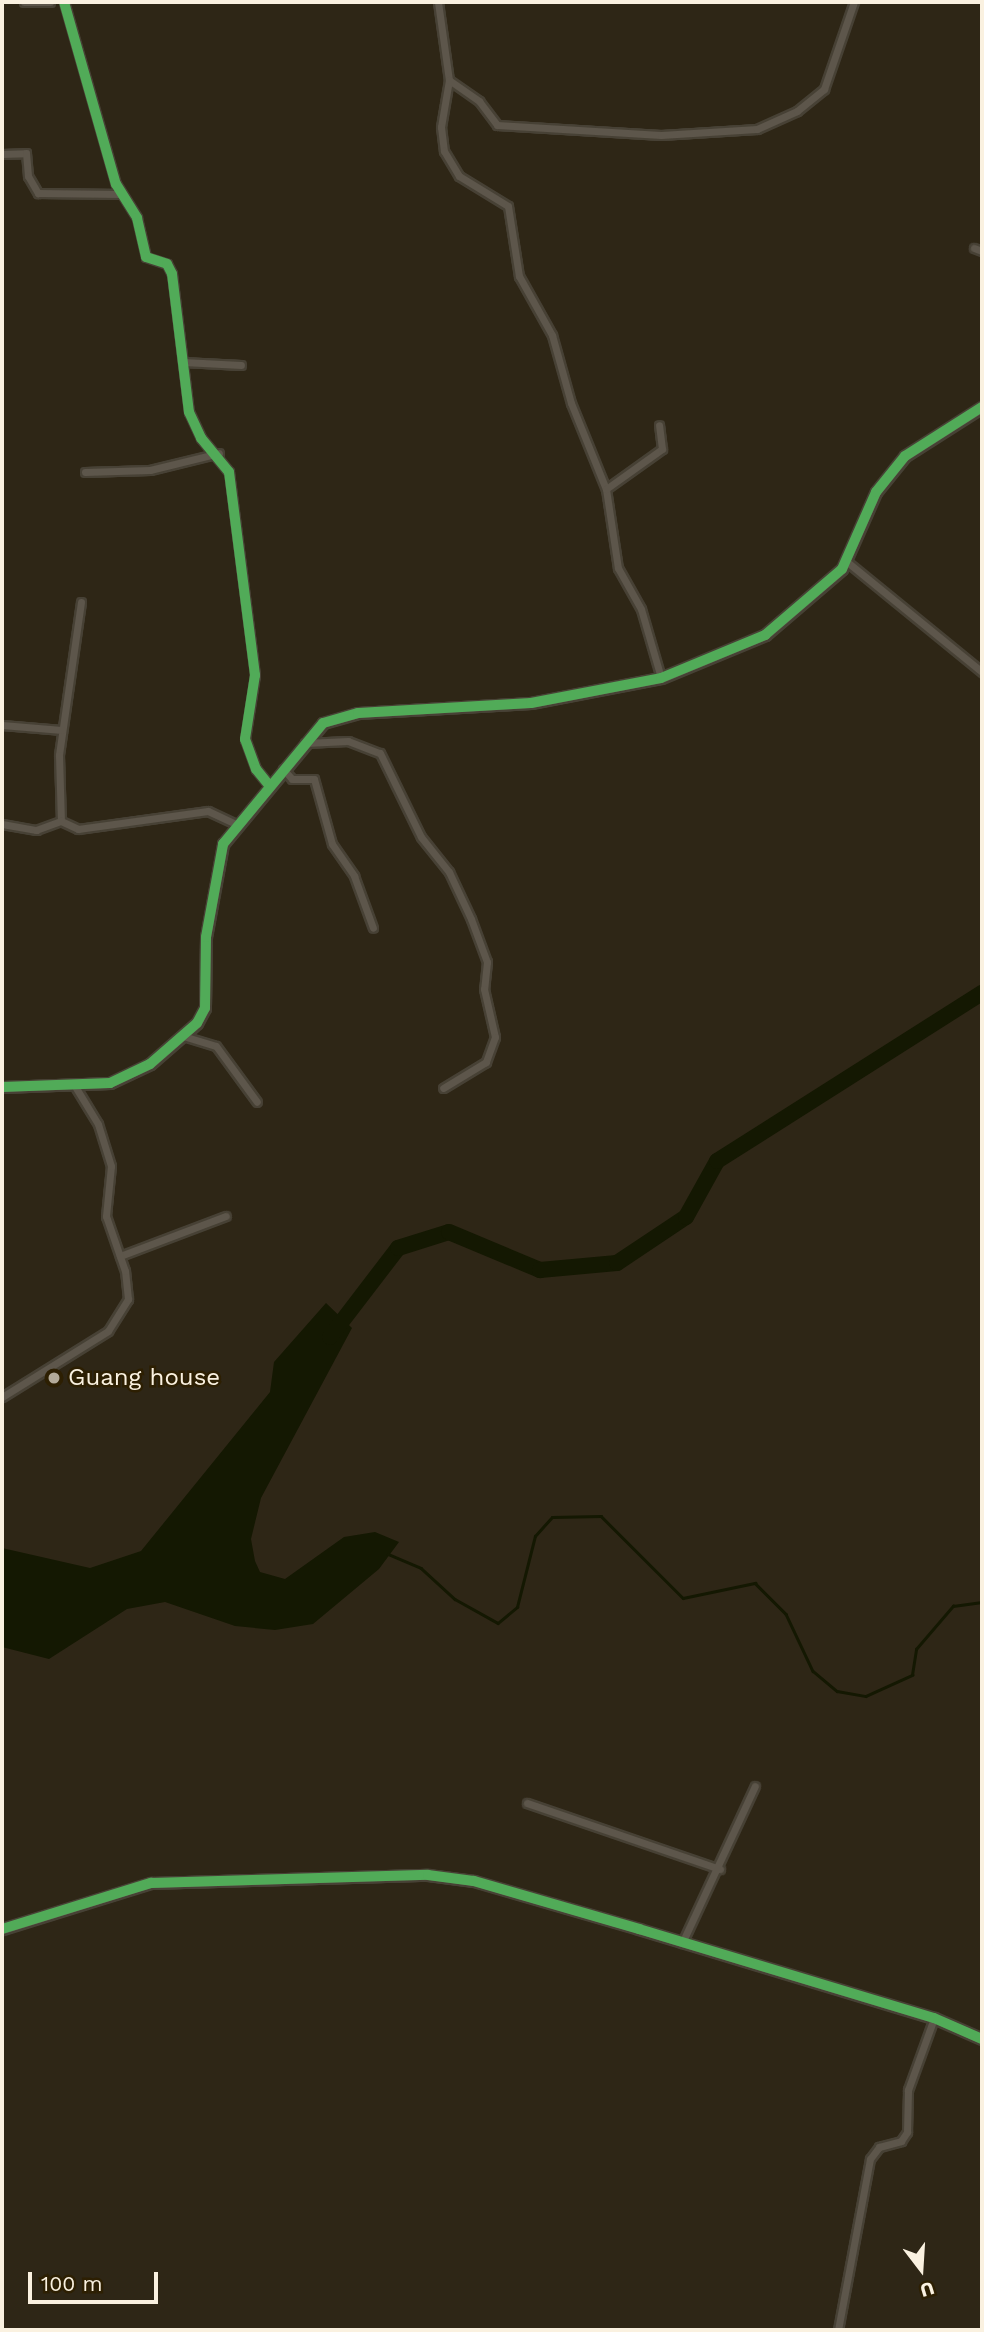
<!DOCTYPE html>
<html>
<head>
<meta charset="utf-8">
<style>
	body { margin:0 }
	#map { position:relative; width:984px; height:2332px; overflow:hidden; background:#2e2616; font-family:"Work Sans",sans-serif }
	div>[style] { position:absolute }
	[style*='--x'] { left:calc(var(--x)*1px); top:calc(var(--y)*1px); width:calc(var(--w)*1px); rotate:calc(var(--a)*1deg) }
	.water>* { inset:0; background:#141802 }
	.stream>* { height:2.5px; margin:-1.25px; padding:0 1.25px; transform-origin:1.25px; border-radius:1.25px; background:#141802 }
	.river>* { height:16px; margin:-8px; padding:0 8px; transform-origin:8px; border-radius:8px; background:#141802 }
	.roads { filter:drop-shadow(2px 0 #474135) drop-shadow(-2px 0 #474135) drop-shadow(0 2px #474135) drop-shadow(0 -2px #474135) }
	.minor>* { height:7px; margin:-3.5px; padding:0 3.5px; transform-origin:3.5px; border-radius:3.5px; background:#5d564b }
	.tertiary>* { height:9px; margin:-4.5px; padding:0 4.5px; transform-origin:4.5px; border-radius:4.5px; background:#5d564b }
	.cycleway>* { height:10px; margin:-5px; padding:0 5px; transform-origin:5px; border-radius:5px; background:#51ab58 }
	.dots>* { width:19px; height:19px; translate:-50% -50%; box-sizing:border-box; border:4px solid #2d1f02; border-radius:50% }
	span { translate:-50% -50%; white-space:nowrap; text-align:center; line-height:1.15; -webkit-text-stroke:5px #2d1f02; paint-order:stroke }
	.poi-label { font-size:24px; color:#faf1e0 }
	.left { translate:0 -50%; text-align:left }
	.frame { position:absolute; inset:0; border:4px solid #faf1e0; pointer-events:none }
	.north { position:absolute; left:886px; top:2234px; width:70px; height:70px; -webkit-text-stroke:5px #2d1f02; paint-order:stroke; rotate:163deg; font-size:19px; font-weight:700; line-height:28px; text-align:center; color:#faf1e0 }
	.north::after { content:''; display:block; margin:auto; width:24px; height:32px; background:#faf1e0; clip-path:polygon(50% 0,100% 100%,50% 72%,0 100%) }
	.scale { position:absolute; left:28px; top:2272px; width:130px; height:32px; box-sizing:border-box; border:4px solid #faf1e0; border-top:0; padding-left:9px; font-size:21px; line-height:24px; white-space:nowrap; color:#faf1e0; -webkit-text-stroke:5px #2d1f02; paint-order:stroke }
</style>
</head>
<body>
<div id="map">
	<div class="water">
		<div style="clip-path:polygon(326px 1303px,352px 1328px,261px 1498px,251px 1539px,255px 1561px,260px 1572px,285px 1579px,344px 1537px,375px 1532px,399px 1542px,379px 1569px,313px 1624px,275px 1630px,235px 1626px,165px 1602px,127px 1609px,49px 1659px,2px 1647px,2px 1548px,90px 1568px,141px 1551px,270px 1392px,274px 1362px)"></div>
	</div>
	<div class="stream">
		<div style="--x:388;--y:1554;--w:36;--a:23"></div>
		<div style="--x:421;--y:1568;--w:46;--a:42.4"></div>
		<div style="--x:455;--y:1599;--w:49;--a:29.2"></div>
		<div style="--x:498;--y:1623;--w:25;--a:-40"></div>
		<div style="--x:517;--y:1607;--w:73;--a:-75.8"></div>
		<div style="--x:535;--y:1536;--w:25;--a:-48"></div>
		<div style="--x:552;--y:1517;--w:49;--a:-1.2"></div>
		<div style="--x:601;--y:1516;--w:116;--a:45"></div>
		<div style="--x:683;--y:1598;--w:74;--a:-11.8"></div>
		<div style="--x:755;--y:1583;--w:44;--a:45"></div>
		<div style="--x:786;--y:1614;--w:63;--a:64.7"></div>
		<div style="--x:813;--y:1671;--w:31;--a:40"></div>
		<div style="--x:837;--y:1691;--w:29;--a:10"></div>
		<div style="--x:866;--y:1696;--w:51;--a:-24.5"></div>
		<div style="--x:912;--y:1675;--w:26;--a:-81"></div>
		<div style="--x:916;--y:1649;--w:57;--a:-49.3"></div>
		<div style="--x:953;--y:1606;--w:29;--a:-8"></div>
	</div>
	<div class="river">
		<div style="--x:330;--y:1337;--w:112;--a:-52.6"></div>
		<div style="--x:398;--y:1248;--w:53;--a:-17.4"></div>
		<div style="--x:449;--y:1232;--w:99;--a:22.7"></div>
		<div style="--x:540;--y:1270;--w:77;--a:-5.2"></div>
		<div style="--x:617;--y:1263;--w:83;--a:-33.7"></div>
		<div style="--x:686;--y:1217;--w:64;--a:-61"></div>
		<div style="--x:717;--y:1161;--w:314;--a:-32.4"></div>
	</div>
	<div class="roads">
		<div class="minor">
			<div style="--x:24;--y:2;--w:26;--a:0"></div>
			<div style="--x:64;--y:2;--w:189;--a:74.1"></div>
			<div style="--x:116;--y:184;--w:40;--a:58"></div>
			<div style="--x:137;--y:218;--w:40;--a:77"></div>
			<div style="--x:146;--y:257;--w:22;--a:18"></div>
			<div style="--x:167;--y:264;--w:11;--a:63"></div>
			<div style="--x:172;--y:274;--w:139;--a:83"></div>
			<div style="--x:189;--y:412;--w:29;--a:65"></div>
			<div style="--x:201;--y:438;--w:44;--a:50.5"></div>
			<div style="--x:229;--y:472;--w:205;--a:82.7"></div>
			<div style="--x:255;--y:675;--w:65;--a:98.9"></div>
			<div style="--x:245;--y:739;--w:32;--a:70"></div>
			<div style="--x:256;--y:769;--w:21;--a:51"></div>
			<div style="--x:438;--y:2;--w:79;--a:82"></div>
			<div style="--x:449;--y:80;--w:48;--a:99.7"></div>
			<div style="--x:441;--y:127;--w:24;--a:83"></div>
			<div style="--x:444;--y:151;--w:29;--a:59"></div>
			<div style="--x:459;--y:176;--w:57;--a:31.5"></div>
			<div style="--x:508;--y:206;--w:71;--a:81.1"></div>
			<div style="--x:519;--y:276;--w:68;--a:60.8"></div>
			<div style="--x:552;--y:335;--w:71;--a:74.4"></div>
			<div style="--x:571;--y:403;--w:93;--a:67.9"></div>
			<div style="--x:606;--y:489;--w:80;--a:81.4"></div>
			<div style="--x:618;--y:568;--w:47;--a:60.7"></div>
			<div style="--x:641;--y:609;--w:72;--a:73.8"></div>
			<div style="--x:449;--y:80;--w:37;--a:35"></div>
			<div style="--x:479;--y:101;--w:30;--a:53"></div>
			<div style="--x:497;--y:125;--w:164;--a:3.5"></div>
			<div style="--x:661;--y:135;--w:96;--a:-3.6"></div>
			<div style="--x:757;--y:129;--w:44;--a:-24.2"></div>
			<div style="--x:797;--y:111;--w:35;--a:-39"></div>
			<div style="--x:824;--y:89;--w:92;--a:-71"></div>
			<div style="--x:2;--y:154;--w:24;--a:-2"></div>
			<div style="--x:26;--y:153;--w:23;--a:85"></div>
			<div style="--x:28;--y:176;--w:20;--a:60"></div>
			<div style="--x:38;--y:193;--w:83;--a:0.7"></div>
			<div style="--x:974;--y:248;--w:9;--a:21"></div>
			<div style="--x:183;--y:362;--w:58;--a:3"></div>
			<div style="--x:85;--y:472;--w:65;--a:-1.8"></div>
			<div style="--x:150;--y:470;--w:71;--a:-13.8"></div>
			<div style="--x:606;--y:489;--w:69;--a:-35.5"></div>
			<div style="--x:662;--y:449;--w:24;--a:-97"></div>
			<div style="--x:846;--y:561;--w:176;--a:39.2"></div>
			<div style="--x:81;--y:602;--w:155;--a:98.2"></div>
			<div style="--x:59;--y:755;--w:66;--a:88.3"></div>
			<div style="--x:61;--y:821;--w:19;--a:25"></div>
			<div style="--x:78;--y:829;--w:131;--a:-7.9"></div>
			<div style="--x:208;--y:811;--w:31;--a:25"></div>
			<div style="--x:2;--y:725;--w:60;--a:4.8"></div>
			<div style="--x:305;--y:743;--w:43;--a:-2.7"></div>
			<div style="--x:348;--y:741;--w:34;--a:21"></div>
			<div style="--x:380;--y:753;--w:93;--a:64"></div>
			<div style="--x:421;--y:837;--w:45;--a:51.3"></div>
			<div style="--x:449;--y:872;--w:52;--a:64.9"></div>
			<div style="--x:471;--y:919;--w:46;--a:69.6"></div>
			<div style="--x:487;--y:962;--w:27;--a:96"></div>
			<div style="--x:484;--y:989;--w:49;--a:77.1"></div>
			<div style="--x:495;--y:1037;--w:27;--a:110"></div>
			<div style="--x:486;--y:1062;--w:50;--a:148.8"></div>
			<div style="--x:283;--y:769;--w:13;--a:48"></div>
			<div style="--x:292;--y:779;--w:22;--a:0"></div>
			<div style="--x:314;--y:779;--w:67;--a:74.5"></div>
			<div style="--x:332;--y:844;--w:39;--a:55"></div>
			<div style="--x:354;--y:876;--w:55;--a:69.9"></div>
			<div style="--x:2;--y:824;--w:35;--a:10"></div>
			<div style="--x:36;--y:830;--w:27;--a:-20"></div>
			<div style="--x:183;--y:1036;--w:34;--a:17"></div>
			<div style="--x:216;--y:1046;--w:69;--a:53.8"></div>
			<div style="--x:120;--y:1256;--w:113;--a:-20.7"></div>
			<div style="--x:2;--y:1397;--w:125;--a:-31.9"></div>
			<div style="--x:108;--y:1331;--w:38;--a:-58"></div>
			<div style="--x:128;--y:1299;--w:28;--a:-96"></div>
			<div style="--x:125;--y:1271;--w:58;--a:-109.1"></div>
			<div style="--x:106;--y:1216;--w:50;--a:-84.3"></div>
			<div style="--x:111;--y:1166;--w:44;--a:-107.2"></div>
			<div style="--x:98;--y:1124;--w:42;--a:-121.4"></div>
			<div style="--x:527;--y:1803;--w:204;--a:18.9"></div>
			<div style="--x:682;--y:1943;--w:173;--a:-65.1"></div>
			<div style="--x:838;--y:2330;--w:174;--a:-79.4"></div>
			<div style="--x:870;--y:2159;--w:15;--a:-53"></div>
			<div style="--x:879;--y:2147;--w:23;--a:-15"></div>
			<div style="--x:901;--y:2141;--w:11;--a:-56"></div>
			<div style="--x:907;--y:2132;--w:42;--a:-88.6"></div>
			<div style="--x:908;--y:2090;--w:77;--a:-70.1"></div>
		</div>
		<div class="tertiary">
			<div style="--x:2;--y:1087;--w:108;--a:-2.1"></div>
			<div style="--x:110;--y:1083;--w:44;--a:-25.4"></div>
			<div style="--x:150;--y:1064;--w:62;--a:-41.1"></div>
			<div style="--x:197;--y:1023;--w:17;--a:-62"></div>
			<div style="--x:205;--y:1008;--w:71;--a:-89.2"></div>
			<div style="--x:206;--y:937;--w:95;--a:-79.6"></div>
			<div style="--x:223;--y:844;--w:157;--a:-50.4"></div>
			<div style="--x:323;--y:723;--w:36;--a:-16"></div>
			<div style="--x:358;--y:713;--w:173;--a:-3.3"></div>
			<div style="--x:531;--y:703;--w:132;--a:-10.9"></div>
			<div style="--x:661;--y:678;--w:113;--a:-22.5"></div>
			<div style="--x:765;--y:635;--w:101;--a:-40.6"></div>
			<div style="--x:842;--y:569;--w:84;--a:-66.2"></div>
			<div style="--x:876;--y:492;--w:46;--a:-51.1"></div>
			<div style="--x:905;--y:456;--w:91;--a:-32.5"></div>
			<div style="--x:2;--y:1929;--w:156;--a:-17.2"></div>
			<div style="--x:151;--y:1883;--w:277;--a:-1.7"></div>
			<div style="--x:428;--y:1875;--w:46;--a:7.4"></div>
			<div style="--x:474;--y:1881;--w:172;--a:16.2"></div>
			<div style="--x:639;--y:1929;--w:308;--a:16.8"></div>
			<div style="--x:934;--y:2018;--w:52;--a:23.6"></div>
		</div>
	</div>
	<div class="cycleway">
		<div style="--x:64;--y:2;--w:189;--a:74.1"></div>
		<div style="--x:116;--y:184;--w:40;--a:58"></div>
		<div style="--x:137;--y:218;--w:40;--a:77"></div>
		<div style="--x:146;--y:257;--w:22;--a:18"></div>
		<div style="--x:167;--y:264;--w:11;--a:63"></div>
		<div style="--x:172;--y:274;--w:139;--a:83"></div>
		<div style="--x:189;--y:412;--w:29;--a:65"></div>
		<div style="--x:201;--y:438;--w:44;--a:50.5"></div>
		<div style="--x:229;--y:472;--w:205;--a:82.7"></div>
		<div style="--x:255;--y:675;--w:65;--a:98.9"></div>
		<div style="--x:245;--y:739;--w:32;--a:70"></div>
		<div style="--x:256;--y:769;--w:21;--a:51"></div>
		<div style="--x:2;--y:1087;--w:108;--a:-2.1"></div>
		<div style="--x:110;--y:1083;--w:44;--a:-25.4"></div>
		<div style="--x:150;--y:1064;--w:62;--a:-41.1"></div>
		<div style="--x:197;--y:1023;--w:17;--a:-62"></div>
		<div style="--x:205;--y:1008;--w:71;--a:-89.2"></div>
		<div style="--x:206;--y:937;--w:95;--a:-79.6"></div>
		<div style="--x:223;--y:844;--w:157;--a:-50.4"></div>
		<div style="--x:323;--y:723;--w:36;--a:-16"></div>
		<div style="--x:358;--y:713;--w:173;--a:-3.3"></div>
		<div style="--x:531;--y:703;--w:132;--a:-10.9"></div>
		<div style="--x:661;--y:678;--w:113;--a:-22.5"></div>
		<div style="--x:765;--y:635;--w:101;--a:-40.6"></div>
		<div style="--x:842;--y:569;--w:84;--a:-66.2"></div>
		<div style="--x:876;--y:492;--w:46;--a:-51.1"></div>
		<div style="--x:905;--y:456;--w:91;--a:-32.5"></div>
		<div style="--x:2;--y:1929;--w:156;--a:-17.2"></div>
		<div style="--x:151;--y:1883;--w:277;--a:-1.7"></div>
		<div style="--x:428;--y:1875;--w:46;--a:7.4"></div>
		<div style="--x:474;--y:1881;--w:172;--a:16.2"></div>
		<div style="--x:639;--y:1929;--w:308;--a:16.8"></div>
		<div style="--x:934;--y:2018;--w:52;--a:23.6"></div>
	</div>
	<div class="dots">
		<div style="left:54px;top:1378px;background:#b3aa99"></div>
	</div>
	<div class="poi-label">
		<span class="left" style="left:68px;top:1378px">Guang house</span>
	</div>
	<div class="frame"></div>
	<div class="north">U</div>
	<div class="scale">100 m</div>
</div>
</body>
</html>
